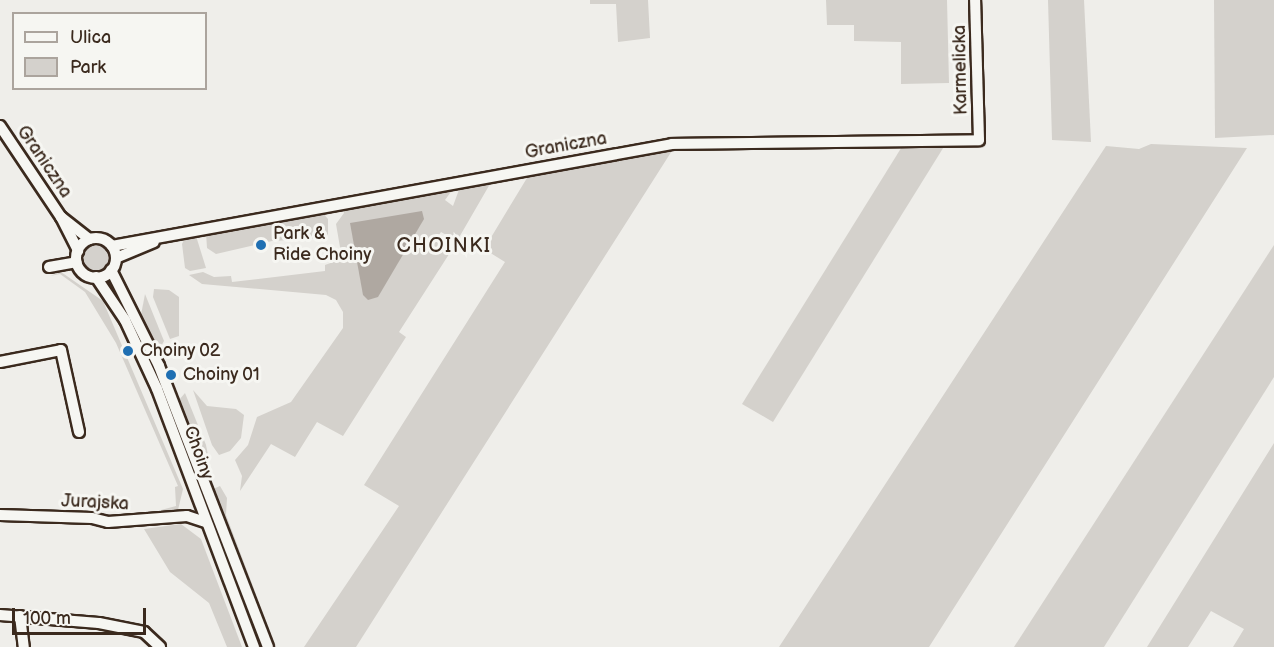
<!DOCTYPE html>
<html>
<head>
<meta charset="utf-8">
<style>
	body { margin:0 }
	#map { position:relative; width:1274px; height:647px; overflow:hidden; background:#efeeea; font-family:"Balsamiq Sans",sans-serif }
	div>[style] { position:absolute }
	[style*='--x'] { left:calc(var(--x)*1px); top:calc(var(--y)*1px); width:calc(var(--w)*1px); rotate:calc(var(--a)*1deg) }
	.green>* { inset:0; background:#d4d1cc }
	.round { border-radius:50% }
	.water>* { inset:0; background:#afa8a1 }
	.roads { filter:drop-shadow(2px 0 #3b2a1e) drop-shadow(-2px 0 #3b2a1e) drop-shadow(0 2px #3b2a1e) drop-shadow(0 -2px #3b2a1e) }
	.minor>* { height:10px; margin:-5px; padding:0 5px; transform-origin:5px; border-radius:5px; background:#f6f6f2 }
	.minor>.ring { margin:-5px; padding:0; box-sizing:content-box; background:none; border:10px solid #f6f6f2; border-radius:50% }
	.dots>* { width:16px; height:16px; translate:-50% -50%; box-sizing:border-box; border:3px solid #f6f6f2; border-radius:50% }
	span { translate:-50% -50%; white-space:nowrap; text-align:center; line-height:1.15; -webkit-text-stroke:6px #f6f6f2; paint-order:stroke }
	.street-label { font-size:18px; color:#3b2a1e }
	.poi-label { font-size:18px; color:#3b2a1e }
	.left { translate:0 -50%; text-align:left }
	.neighbourhood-label { font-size:20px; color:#3b2a1e; letter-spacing:1.5px }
	.legend { position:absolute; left:12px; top:12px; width:195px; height:78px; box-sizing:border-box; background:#f6f6f2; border:2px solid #aba49d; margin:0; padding:8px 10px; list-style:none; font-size:18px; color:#3b2a1e }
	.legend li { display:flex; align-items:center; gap:12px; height:30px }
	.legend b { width:30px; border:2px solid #aba49d }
	.scale { position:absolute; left:12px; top:608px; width:134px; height:27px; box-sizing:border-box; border:3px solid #3b2a1e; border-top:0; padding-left:8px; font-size:18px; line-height:21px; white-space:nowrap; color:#3b2a1e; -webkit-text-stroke:4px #f6f6f2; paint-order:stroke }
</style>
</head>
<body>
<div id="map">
	<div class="green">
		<div style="clip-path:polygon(590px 0,648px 0,650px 38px,618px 42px,616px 4px,590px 4px)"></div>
		<div style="clip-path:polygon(826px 0,947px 0,949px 83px,901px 84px,901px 42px,854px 41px,854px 25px,827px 25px)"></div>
		<div style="clip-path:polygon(1048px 0,1084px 0,1091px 142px,1052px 140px)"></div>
		<div style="clip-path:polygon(1214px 0,1274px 0,1274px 135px,1215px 138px)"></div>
		<div style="clip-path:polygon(1151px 144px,1247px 148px,929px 647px,779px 647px,1106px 146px,1139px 149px)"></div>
		<div style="clip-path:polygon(903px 145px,945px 145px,773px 422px,742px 404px)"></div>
		<div style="clip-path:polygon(675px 146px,356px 647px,304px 647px,399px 506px,364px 485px,505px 262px,484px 249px,530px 173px)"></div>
		<div style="clip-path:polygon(486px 182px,490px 184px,457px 241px,441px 232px,437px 238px,453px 248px,399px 332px,406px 337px,343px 436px,317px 422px,295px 457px,271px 444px,240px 491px,242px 476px,235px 460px,248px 445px,257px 417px,291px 402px,343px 328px,343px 312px,336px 300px,326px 295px,202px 284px,189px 275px,203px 272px,214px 277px,231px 276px,232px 282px,325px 271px,325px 265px,336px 261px,341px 253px,336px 224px,344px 213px,342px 207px,453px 189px,445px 200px,453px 206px,460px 187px)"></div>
		<div style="clip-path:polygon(321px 211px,328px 219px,328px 234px,324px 238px,272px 241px,216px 254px,207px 248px,206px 233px)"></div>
		<div style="clip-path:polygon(196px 236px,206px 268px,190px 271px,185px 268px,182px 244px,185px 238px)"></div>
		<div class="round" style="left:82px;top:244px;width:28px;height:28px"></div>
		<div style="clip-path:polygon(1274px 245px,1274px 377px,1104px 647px,1014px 647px)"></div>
		<div style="clip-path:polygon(61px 272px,103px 301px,183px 489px,178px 510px,162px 513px,161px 510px,176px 506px,175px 487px,178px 486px,116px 343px,85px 292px,60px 274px,50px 276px)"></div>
		<div style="clip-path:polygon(154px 289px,169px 290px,179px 297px,179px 336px,170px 339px,153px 297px)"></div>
		<div style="clip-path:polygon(145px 294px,164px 341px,159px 350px,141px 315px)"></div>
		<div style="clip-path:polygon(193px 390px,207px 406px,236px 409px,244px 415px,241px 438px,230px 451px,219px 455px,212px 445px)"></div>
		<div style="clip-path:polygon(185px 393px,206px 445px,208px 455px,196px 444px,179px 400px)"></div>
		<div style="clip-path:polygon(1274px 443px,1274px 647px,1233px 647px,1244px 629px,1211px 611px,1188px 647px,1147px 647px)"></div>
		<div style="clip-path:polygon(220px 486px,227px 498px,226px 515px,276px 647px,273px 647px,213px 489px)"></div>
		<div style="clip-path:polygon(181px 524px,201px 539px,242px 647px,227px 647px,209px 603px,170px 572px,144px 529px)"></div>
	</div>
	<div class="water">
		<div style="clip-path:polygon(422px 211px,424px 219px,378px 297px,368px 300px,363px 295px,350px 223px)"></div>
	</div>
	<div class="roads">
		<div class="minor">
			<div style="--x:0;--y:126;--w:110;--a:56.2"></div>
			<div style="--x:61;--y:217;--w:38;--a:63"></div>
			<div style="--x:61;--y:217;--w:36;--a:38"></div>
			<div class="ring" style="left:76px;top:238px;width:30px;height:30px"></div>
			<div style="--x:112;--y:246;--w:569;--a:-10.32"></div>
			<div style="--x:672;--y:144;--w:307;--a:-0.7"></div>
			<div style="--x:979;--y:140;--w:140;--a:-91.6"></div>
			<div style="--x:116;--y:258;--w:41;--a:-22.8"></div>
			<div style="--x:49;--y:267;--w:28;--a:-10"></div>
			<div style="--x:111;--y:270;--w:107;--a:63.4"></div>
			<div style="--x:159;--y:366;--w:301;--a:68.8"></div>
			<div style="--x:96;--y:277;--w:52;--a:56"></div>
			<div style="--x:125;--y:320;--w:76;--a:65.1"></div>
			<div style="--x:157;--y:389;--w:276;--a:69.4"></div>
			<div style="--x:0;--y:362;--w:62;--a:-11.1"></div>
			<div style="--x:61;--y:350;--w:84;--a:77.6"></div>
			<div style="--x:0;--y:515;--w:92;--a:1.9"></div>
			<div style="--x:92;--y:518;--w:16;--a:14"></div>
			<div style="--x:108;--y:522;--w:79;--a:-4.3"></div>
			<div style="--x:187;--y:516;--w:20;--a:18"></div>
			<div style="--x:0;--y:615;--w:99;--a:4.6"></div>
			<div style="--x:99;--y:623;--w:46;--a:11.3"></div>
			<div style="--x:144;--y:632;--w:22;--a:43"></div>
			<div style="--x:20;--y:616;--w:31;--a:83"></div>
		</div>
	</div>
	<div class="dots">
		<div style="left:261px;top:245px;background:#1f6fb2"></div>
		<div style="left:128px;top:351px;background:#1f6fb2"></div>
		<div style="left:171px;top:375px;background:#1f6fb2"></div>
	</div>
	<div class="street-label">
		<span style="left:961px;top:70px;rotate:-91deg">Karmelicka</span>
		<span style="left:566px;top:146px;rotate:-10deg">Graniczna</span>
		<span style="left:44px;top:162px;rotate:56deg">Graniczna</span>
		<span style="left:198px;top:453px;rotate:70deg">Choiny</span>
		<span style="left:95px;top:503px;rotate:3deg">Jurajska</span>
	</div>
	<div class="poi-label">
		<span class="left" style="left:273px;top:245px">Park &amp;<br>Ride Choiny</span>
		<span class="left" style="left:140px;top:351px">Choiny 02</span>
		<span class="left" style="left:183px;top:375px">Choiny 01</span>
	</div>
	<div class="neighbourhood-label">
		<span style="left:444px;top:246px">CHOINKI</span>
	</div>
	<ul class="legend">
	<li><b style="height:8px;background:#f6f6f2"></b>Ulica</li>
	<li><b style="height:16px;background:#d4d1cc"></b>Park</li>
	</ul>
	<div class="scale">100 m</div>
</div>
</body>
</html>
